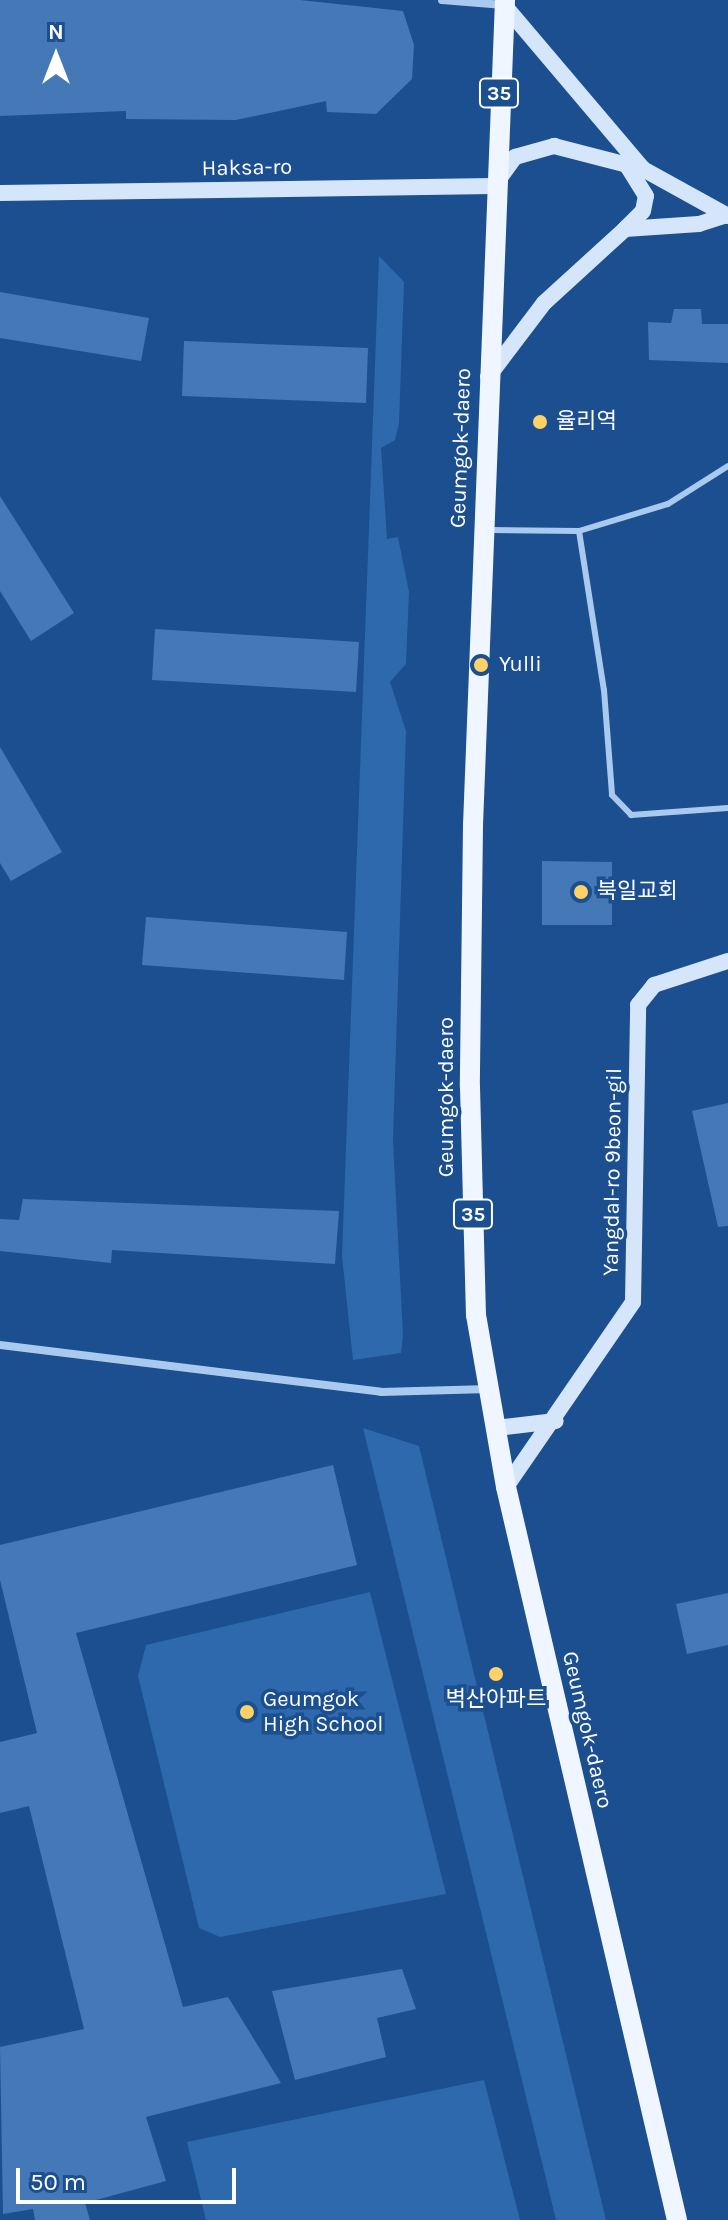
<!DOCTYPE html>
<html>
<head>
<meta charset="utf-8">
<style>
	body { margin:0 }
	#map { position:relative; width:728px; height:2220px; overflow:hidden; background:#1b4f8f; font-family:Karla,"Noto Sans KR",sans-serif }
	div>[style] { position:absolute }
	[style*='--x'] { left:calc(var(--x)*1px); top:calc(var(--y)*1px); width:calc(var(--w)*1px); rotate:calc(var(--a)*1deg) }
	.green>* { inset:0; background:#2e69ad }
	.building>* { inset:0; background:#4478b7 }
	.lane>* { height:6px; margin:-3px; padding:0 3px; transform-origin:3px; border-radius:3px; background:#a9c9ee }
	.street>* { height:8px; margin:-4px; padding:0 4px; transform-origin:4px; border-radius:4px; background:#a9c9ee }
	.secondary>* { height:16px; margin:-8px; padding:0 8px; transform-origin:8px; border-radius:8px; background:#d6e6fa }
	.primary>* { height:20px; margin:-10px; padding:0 10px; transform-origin:10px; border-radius:10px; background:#f0f6ff }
	.dots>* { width:22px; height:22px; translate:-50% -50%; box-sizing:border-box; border:4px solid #1b4f8f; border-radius:50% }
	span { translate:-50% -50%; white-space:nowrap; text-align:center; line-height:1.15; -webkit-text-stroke:7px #1b4f8f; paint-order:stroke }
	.shield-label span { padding:2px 6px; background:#1b4f8f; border:2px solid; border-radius:6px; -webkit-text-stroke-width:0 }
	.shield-label { font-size:20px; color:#fff; font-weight:700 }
	.street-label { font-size:22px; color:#fff }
	.poi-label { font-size:22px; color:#fff }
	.left { translate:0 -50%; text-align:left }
	.north { position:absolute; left:16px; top:16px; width:80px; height:80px; -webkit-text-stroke:6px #1b4f8f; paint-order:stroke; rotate:0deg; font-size:22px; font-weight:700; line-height:32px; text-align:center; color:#fff }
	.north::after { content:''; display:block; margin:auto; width:28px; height:36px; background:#fff; clip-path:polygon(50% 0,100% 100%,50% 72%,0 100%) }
	.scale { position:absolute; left:16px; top:2168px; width:220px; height:36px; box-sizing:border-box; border:4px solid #fff; border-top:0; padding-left:10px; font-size:24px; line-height:28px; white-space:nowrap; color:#fff; -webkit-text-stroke:6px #1b4f8f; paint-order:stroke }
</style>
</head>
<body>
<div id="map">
	<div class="green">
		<div style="clip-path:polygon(379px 256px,404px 282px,399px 423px,395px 440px,381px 448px,387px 539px,398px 537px,409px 592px,406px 664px,390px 682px,406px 731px,393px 1141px,403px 1335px,401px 1353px,353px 1360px,342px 1256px)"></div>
		<div style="clip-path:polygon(363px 1428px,419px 1446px,606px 2220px,556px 2220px)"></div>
		<div style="clip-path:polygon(370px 1592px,446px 1894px,220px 1937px,199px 1928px,138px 1676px,146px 1645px)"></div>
		<div style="clip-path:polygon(484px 2080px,520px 2220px,206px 2220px,187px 2142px)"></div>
	</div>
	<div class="building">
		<div style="clip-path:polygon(0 0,300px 0,403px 11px,414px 45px,412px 79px,376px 114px,327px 112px,326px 101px,236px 120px,126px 119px,126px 111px,0 116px)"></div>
		<div style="clip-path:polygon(0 292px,149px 318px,141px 361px,0 338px)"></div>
		<div style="clip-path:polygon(674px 309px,701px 309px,702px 324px,728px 324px,728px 363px,649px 360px,648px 322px,671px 323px)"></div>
		<div style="clip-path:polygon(184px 341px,368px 348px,366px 403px,182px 396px)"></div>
		<div style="clip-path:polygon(0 496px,74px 613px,31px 641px,0 591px)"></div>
		<div style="clip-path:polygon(155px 629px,359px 642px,356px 692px,152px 680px)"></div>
		<div style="clip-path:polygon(0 747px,62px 852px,11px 881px,0 863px)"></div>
		<div style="clip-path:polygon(542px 861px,612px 862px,612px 925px,542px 925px)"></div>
		<div style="clip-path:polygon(146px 917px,347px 932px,344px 980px,142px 965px)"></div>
		<div style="clip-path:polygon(728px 1103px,728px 1226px,718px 1227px,692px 1111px)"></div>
		<div style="clip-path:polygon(23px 1199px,339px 1211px,335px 1264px,112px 1250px,111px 1263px,0 1251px,0 1219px,19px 1220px)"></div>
		<div style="clip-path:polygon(333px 1465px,357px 1565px,76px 1633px,183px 2007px,228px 1997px,281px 2083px,146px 2117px,166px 2181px,85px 2203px,90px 2220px,35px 2220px,33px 2209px,3px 2214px,0 2047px,84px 2029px,29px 1806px,0 1813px,0 1742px,37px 1733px,0 1580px,0 1545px)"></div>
		<div style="clip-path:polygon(728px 1593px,728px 1645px,687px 1654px,676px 1604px)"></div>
		<div style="clip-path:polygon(402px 1969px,416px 2009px,377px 2018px,386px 2057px,295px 2080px,272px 1991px)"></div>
	</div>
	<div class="lane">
		<div style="--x:490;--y:530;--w:89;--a:0.6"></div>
		<div style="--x:579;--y:531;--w:93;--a:-16.9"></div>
		<div style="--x:668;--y:504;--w:71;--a:-32.3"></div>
		<div style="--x:579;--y:531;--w:161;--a:81.1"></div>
		<div style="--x:604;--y:690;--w:105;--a:85.6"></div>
		<div style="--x:612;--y:795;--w:28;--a:46"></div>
		<div style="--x:631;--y:815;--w:97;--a:-4.1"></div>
	</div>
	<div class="street">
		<div style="--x:442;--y:0;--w:62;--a:4.6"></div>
		<div style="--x:0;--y:1345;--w:384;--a:7"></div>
		<div style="--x:381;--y:1392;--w:108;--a:-1.6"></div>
	</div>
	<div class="secondary">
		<div style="--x:504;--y:5;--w:214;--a:49.7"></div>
		<div style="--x:0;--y:193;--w:494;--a:-0.8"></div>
		<div style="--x:494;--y:186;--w:36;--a:-54"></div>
		<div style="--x:515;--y:157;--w:41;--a:-15.8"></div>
		<div style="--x:554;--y:146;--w:92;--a:14.5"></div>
		<div style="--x:643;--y:169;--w:97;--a:28.9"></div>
		<div style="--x:625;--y:229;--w:25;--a:-45"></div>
		<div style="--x:643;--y:211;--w:15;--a:-79"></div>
		<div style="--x:646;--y:196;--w:36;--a:-122"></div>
		<div style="--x:488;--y:377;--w:93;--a:-52.9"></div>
		<div style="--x:544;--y:303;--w:110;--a:-42.4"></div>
		<div style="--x:625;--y:229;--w:74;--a:-3.9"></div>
		<div style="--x:699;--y:224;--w:29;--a:-18"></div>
		<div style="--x:496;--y:1428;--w:60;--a:-6.7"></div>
		<div style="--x:506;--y:1487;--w:224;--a:-55.5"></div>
		<div style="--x:633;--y:1302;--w:297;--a:-89"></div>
		<div style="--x:638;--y:1005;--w:26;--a:-51"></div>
		<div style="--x:654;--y:985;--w:78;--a:-18"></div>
	</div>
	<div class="primary">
		<div style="--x:505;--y:0;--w:826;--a:92.22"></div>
		<div style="--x:473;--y:825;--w:262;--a:90.7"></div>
		<div style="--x:470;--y:1087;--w:228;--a:88.5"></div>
		<div style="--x:476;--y:1315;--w:175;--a:80.1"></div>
		<div style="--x:506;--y:1487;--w:753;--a:76.87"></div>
	</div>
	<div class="dots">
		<div style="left:540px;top:422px;background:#ffd166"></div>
		<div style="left:481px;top:665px;background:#ffd166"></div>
		<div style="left:581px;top:892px;background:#ffd166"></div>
		<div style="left:496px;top:1674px;background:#ffd166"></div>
		<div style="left:247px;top:1712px;background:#ffd166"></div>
	</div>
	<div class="shield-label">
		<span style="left:499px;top:93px">35</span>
		<span style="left:473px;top:1214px">35</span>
	</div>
	<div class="street-label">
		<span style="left:247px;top:168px;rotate:-1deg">Haksa-ro</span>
		<span style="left:461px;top:448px;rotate:-88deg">Geumgok-daero</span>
		<span style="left:447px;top:1097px;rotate:-90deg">Geumgok-daero</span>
		<span style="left:613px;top:1172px;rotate:-89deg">Yangdal-ro 9beon-gil</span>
		<span style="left:587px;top:1730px;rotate:77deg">Geumgok-daero</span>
	</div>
	<div class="poi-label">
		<span class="left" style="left:556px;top:422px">율리역</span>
		<span class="left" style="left:499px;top:665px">Yulli</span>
		<span class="left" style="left:597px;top:892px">북일교회</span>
		<span class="left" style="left:263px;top:1712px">Geumgok<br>High School</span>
		<span style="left:496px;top:1700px">벽산아파트</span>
	</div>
	<div class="north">N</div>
	<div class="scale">50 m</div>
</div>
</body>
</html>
